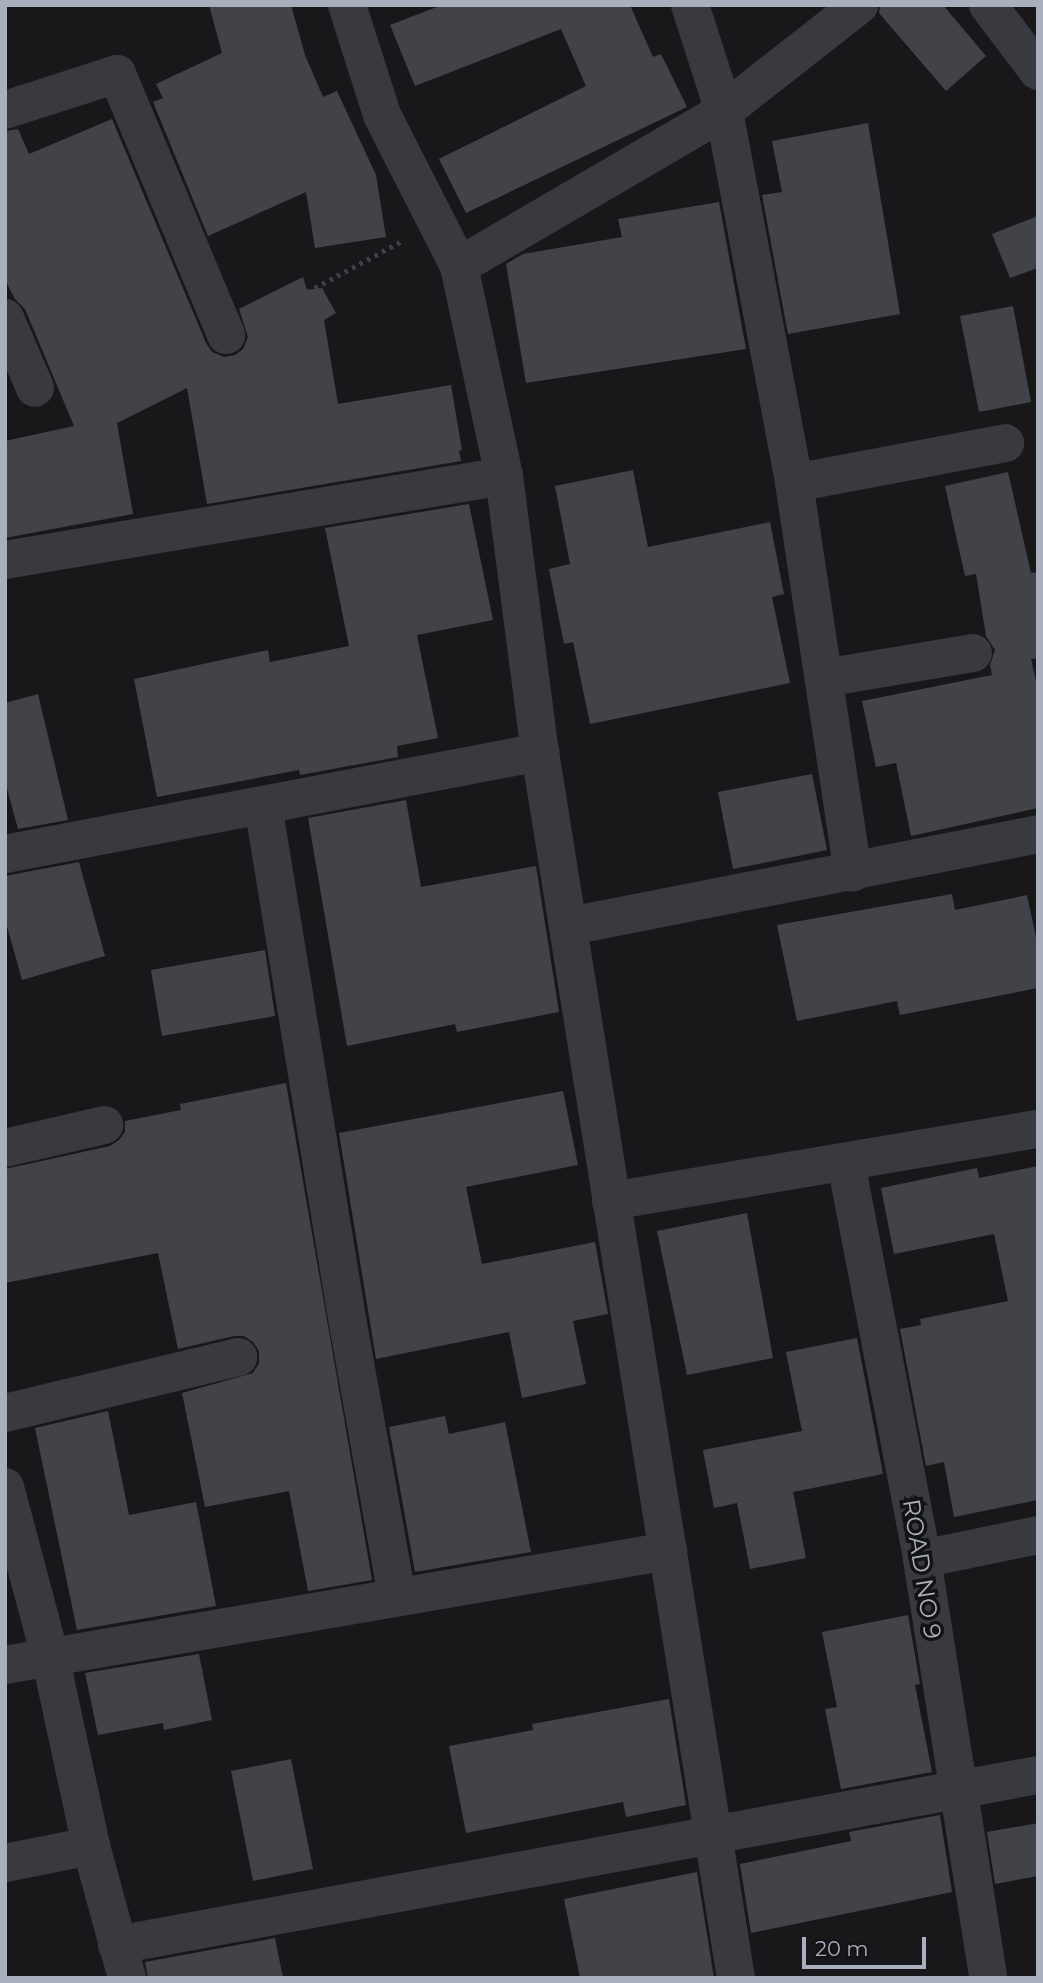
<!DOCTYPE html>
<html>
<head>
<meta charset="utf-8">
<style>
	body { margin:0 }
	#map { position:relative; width:1043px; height:1983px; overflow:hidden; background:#18181b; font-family:Montserrat,sans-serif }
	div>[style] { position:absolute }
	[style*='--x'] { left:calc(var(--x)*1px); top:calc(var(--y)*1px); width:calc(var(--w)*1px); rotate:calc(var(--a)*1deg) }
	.building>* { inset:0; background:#424348 }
	.path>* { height:4.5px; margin-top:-2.25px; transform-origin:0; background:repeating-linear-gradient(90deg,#3f4147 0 3.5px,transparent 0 8.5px) }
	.minor>* { height:38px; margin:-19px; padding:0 19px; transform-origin:19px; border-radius:19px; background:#393a40 }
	span { translate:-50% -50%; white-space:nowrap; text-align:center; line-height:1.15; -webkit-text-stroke:7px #131316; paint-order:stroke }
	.street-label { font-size:24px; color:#a9afbc }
	.frame { position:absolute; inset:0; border:7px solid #a9afbc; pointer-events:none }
	.scale { position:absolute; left:802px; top:1937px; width:124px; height:32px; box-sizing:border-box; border:4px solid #a9afbc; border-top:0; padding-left:9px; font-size:21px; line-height:24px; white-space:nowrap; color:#a9afbc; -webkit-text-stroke:5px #131316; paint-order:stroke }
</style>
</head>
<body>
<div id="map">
	<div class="building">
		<div style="clip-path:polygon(209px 5px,291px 5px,305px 55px,323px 97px,337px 91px,376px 175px,386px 237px,315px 248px,306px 192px,208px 236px,153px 102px,163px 98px,156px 84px,222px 53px)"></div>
		<div style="clip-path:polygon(442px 5px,630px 5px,653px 57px,661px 54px,687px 107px,466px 213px,439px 159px,586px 86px,561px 29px,415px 86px,390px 25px)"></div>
		<div style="clip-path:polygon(880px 5px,943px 5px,986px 56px,946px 91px,879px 13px)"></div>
		<div style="clip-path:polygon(112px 119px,206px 343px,212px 352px,224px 357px,235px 355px,243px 349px,248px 337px,239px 309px,303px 277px,307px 290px,322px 288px,336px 313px,324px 320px,338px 404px,451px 385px,462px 450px,459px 451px,461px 461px,207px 504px,187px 388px,117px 423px,133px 514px,5px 538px,5px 441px,74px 426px,25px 309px,15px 299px,5px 280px,5px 131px,18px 129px,29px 154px)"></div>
		<div style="clip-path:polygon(868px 123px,900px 314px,788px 334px,762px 195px,782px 192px,772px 141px)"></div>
		<div style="clip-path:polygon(719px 202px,746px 349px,526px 383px,506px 264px,523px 254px,622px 237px,618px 219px)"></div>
		<div style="clip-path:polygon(1038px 216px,1038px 268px,1010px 278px,992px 234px)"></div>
		<div style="clip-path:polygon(1013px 306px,1031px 402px,979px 412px,960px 316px)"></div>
		<div style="clip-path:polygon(633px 470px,648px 547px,770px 522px,784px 594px,772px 597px,790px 683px,590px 724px,573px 642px,564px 644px,549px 569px,570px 564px,555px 486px)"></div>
		<div style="clip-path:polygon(1008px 472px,1031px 573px,1038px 572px,1038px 658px,1031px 659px,1038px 690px,1038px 808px,911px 836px,896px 763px,876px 767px,862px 701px,992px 675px,990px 665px,995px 650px,986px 636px,976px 574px,965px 576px,945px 486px)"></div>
		<div style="clip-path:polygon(469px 504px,493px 620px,417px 635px,438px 738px,397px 746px,398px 757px,300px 775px,299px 770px,157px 797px,134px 679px,268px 650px,270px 662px,349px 646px,325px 528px)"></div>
		<div style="clip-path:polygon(38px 694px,68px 820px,18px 829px,5px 781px,5px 703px)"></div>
		<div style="clip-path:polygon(812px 774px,827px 850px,733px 869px,718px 792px)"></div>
		<div style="clip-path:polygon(406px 800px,421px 887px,536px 866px,559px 1012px,457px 1032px,455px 1024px,347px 1046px,308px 818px)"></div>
		<div style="clip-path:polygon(79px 862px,105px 956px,22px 980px,5px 919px,5px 876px)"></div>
		<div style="clip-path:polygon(952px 894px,955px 910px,1027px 895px,1038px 947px,1038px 988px,900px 1015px,897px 1001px,797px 1021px,777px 925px)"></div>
		<div style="clip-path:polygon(265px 950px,275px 1016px,162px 1036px,151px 970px)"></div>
		<div style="clip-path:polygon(286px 1083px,372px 1580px,308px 1591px,289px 1491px,205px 1507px,182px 1393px,253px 1373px,259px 1363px,259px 1351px,253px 1342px,244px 1336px,234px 1336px,178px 1349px,158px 1253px,5px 1283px,5px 1169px,110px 1146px,119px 1140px,125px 1132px,125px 1121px,181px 1110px,180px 1104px)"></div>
		<div style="clip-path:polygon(563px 1091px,578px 1165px,466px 1187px,482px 1264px,595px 1242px,608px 1314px,573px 1321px,586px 1384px,522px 1398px,509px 1332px,376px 1359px,339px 1133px)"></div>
		<div style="clip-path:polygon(1038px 1166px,1038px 1500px,954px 1517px,944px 1462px,926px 1466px,900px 1329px,921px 1325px,920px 1319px,1008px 1301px,994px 1234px,894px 1254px,881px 1188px,977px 1168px,979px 1178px)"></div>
		<div style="clip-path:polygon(747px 1213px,773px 1358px,687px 1375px,657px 1231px)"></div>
		<div style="clip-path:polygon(857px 1338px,883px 1474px,793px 1492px,806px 1558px,750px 1569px,737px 1503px,714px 1508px,703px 1450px,802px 1431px,786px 1352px)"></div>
		<div style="clip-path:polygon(108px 1411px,129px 1515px,196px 1502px,216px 1606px,77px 1630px,35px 1428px)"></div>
		<div style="clip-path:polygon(445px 1416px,449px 1434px,505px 1422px,531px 1552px,415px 1572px,389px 1427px)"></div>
		<div style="clip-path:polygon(908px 1615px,920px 1684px,915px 1685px,932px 1772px,841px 1789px,825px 1709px,837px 1707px,822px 1632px)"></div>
		<div style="clip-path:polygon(199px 1654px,212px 1720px,164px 1730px,163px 1723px,98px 1735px,85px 1673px)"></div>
		<div style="clip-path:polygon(669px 1699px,686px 1805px,626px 1817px,623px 1802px,466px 1833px,449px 1746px,533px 1730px,532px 1724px)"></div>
		<div style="clip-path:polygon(291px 1759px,313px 1869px,253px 1881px,231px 1771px)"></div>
		<div style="clip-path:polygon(940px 1815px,952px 1892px,751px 1933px,740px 1864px,851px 1841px,849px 1832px)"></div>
		<div style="clip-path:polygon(1038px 1823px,1038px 1876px,995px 1884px,987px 1832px)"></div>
		<div style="clip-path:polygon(697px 1872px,714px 1978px,580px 1978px,564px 1899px)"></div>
		<div style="clip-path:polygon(275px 1938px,283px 1978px,148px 1978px,145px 1962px)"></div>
	</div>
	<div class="path">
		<div style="--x:262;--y:316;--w:157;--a:-28.2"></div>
	</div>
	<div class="minor">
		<div style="--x:347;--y:5;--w:115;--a:72.3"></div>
		<div style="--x:382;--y:115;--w:169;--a:63"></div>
		<div style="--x:459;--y:266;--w:215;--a:77.9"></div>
		<div style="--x:504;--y:476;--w:278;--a:82.6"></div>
		<div style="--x:540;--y:752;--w:1242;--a:80.92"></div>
		<div style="--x:690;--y:5;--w:111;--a:72.2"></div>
		<div style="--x:724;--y:111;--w:379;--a:79.3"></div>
		<div style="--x:794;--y:483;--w:394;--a:81.4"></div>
		<div style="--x:988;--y:5;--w:83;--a:52.9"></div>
		<div style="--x:5;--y:110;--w:118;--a:-17.8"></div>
		<div style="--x:117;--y:74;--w:283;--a:67.3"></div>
		<div style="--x:459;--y:266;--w:307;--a:-30.3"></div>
		<div style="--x:724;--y:111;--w:172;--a:-38.1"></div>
		<div style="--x:5;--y:318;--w:76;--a:66.8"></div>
		<div style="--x:794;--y:483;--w:215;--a:-10.7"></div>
		<div style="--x:5;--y:560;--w:506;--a:-9.56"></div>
		<div style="--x:824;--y:678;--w:151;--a:-9.5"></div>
		<div style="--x:263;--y:805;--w:526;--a:80.7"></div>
		<div style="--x:348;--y:1324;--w:277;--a:79.8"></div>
		<div style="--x:5;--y:854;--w:545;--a:-10.79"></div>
		<div style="--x:570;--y:926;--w:477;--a:-11.1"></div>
		<div style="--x:5;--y:1148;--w:102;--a:-13.1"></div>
		<div style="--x:846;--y:1163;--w:403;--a:79.1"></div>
		<div style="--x:922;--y:1559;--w:424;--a:81"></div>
		<div style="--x:611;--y:1201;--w:433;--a:-9.6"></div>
		<div style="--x:5;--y:1413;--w:240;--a:-13.5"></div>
		<div style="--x:5;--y:1487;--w:175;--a:75.1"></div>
		<div style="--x:50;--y:1656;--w:194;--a:77.8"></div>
		<div style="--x:91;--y:1846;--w:137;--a:74.7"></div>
		<div style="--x:922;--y:1559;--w:118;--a:-11.7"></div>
		<div style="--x:5;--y:1665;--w:673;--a:-9.76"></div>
		<div style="--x:5;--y:1863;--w:88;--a:-11.2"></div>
		<div style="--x:117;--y:1945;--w:937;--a:-10.46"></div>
	</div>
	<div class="street-label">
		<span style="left:922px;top:1569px;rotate:81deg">ROAD NO 9</span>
	</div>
	<div class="frame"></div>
	<div class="scale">20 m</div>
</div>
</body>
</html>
